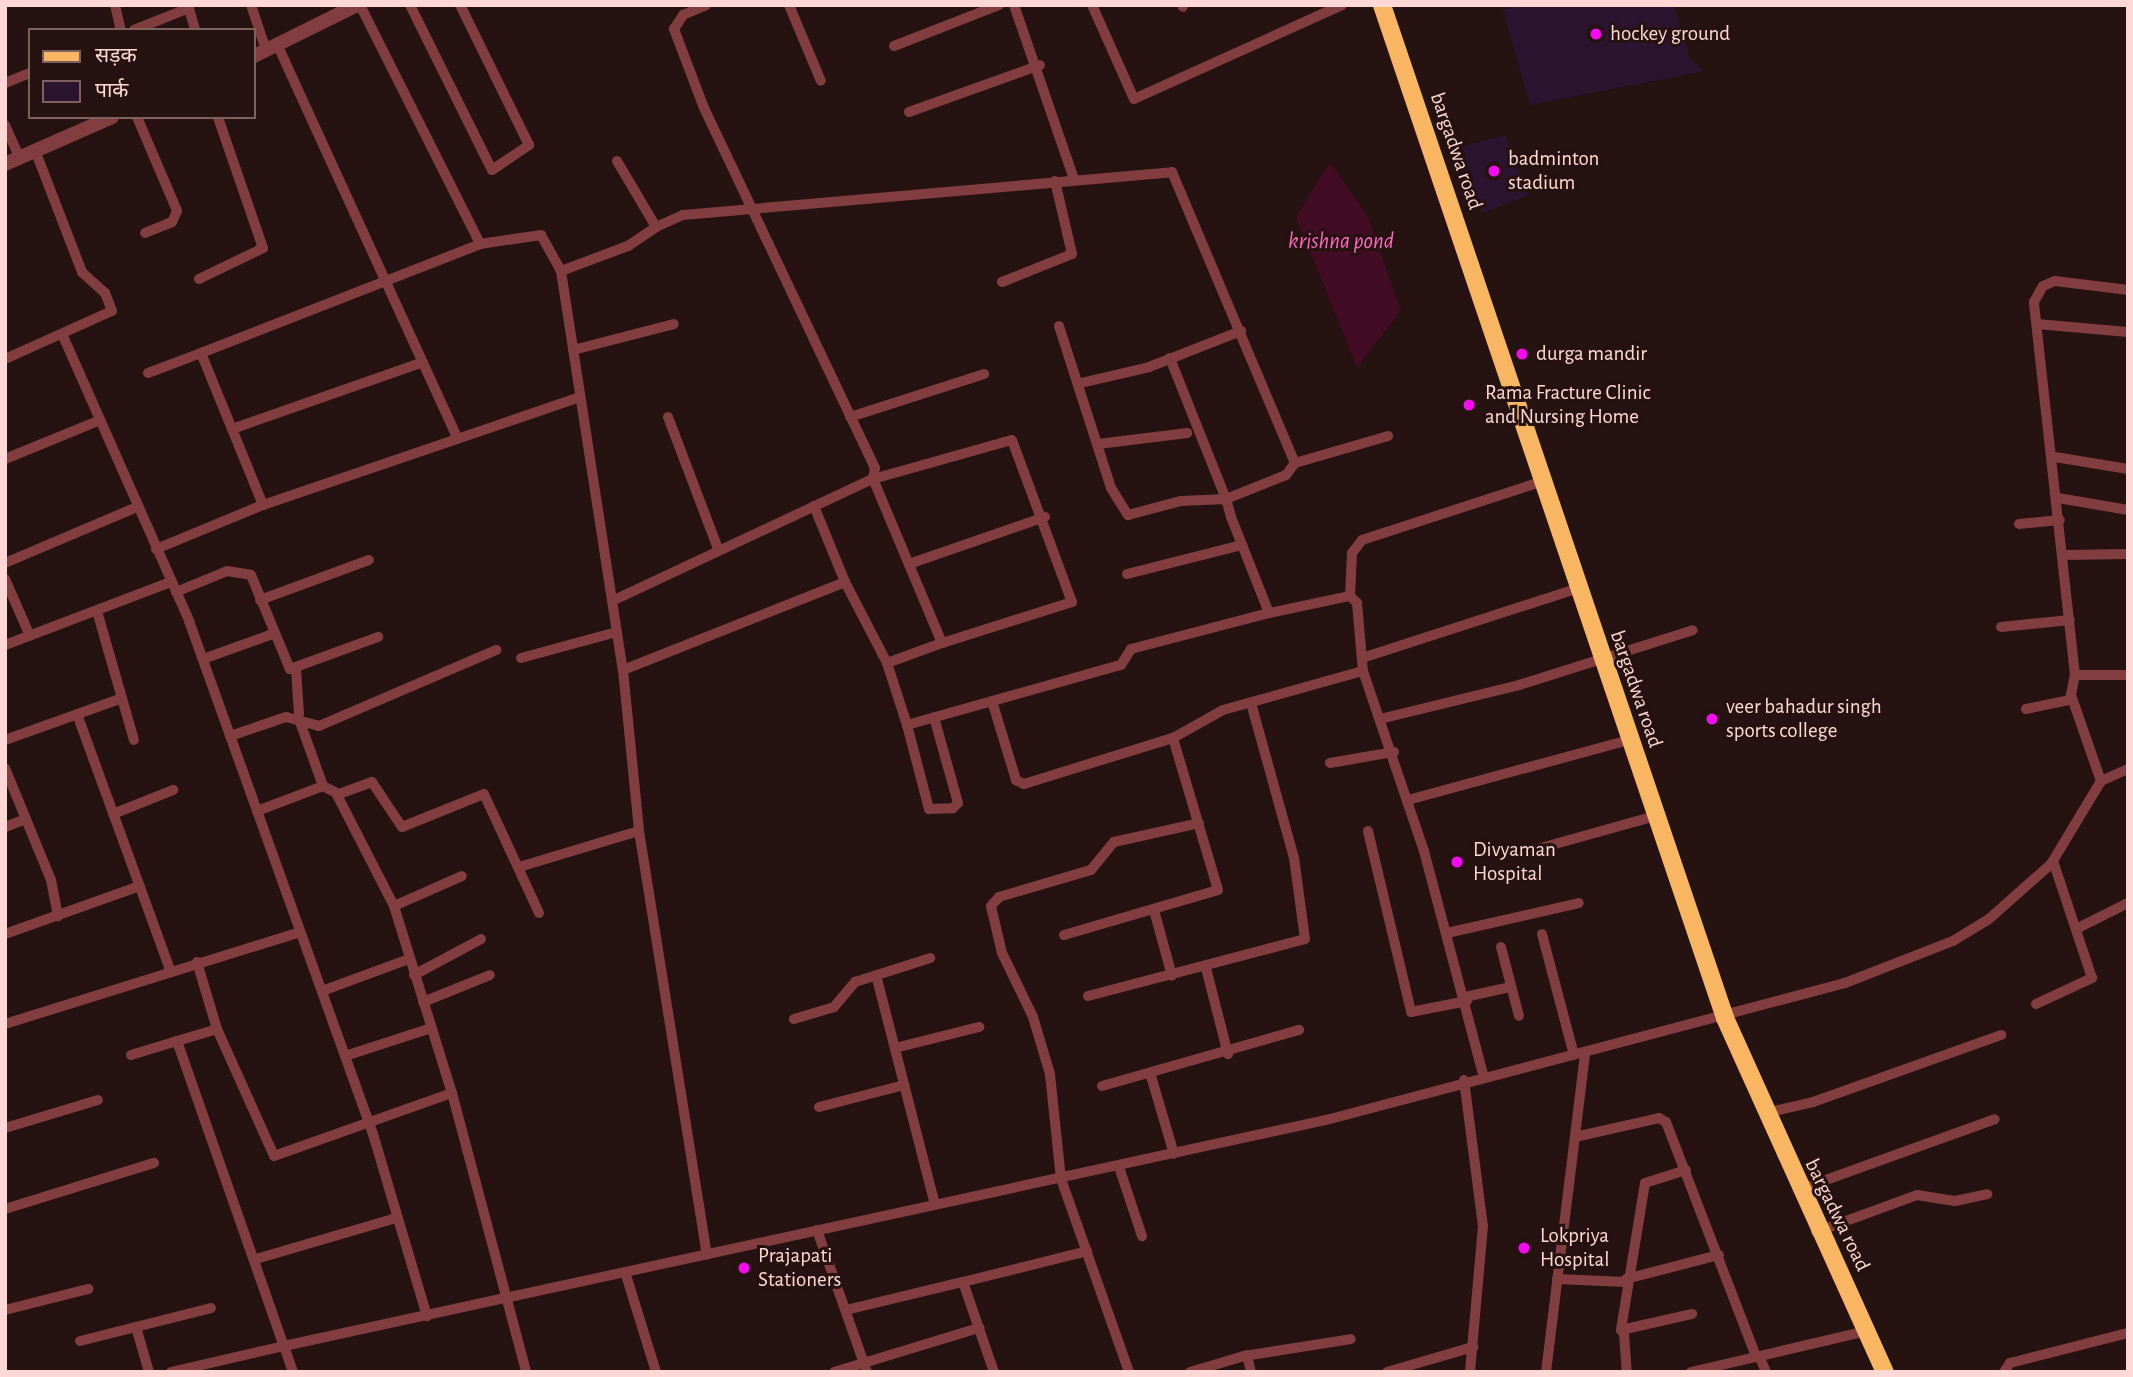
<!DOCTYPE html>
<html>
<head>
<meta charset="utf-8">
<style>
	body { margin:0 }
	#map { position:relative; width:2133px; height:1377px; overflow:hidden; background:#261210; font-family:"Alegreya Sans","Noto Sans Devanagari",sans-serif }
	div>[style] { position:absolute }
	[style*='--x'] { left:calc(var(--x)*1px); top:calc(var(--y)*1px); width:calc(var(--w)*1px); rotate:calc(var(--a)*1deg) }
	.green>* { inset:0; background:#2c132f }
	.water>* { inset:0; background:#420c24 }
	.minor>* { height:10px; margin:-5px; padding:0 5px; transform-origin:5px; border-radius:5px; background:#823d40 }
	.tertiary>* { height:14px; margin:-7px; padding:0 7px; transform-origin:7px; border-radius:7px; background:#823d40 }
	.primary>* { height:18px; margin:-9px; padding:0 9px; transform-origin:9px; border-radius:9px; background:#f8b562 }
	.dots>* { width:19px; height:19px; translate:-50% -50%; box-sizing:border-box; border:4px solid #261210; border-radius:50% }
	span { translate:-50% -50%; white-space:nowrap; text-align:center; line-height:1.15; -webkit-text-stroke:6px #261210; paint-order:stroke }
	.poi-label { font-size:21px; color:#fdd8d6 }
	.left { translate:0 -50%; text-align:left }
	.street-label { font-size:21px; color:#fdd8d6 }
	.water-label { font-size:23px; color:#f969c1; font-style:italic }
	.frame { position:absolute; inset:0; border:7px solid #fdd8d6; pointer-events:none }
	.legend { position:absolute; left:28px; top:28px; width:228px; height:91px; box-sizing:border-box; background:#261210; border:2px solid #7c615f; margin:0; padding:9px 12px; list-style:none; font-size:21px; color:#fdd8d6 }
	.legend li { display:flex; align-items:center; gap:14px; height:35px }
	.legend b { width:35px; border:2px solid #7c615f }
</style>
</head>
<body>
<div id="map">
	<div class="green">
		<div style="clip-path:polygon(1518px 5px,1674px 5px,1690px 58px,1704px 71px,1530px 105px,1503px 10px)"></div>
		<div style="clip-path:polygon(1505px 135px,1529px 195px,1482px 213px,1461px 147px)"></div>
	</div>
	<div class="water">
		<div style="clip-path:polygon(1330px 162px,1368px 217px,1401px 311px,1357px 367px,1296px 217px)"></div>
	</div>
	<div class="minor">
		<div style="--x:115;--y:5;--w:26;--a:77"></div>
		<div style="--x:188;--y:5;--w:26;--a:74"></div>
		<div style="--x:251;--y:5;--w:47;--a:71.6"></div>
		<div style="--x:360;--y:5;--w:267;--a:63.3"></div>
		<div style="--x:410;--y:5;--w:184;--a:63.6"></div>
		<div style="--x:492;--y:170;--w:45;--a:-34"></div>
		<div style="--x:529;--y:145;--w:156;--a:-116.2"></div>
		<div style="--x:789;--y:5;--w:82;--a:67.2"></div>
		<div style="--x:1014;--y:5;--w:184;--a:71"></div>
		<div style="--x:1092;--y:5;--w:103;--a:65.9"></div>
		<div style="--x:1134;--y:99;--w:228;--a:-24.3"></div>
		<div style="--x:1182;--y:5;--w:2;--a:63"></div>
		<div style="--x:134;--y:30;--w:59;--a:-21.8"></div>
		<div style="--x:277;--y:44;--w:434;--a:65.4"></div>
		<div style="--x:894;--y:46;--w:113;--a:-21.3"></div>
		<div style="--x:5;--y:83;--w:27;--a:-22"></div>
		<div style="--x:909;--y:112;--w:139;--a:-19.7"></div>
		<div style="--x:137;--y:117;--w:102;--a:66.9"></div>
		<div style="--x:177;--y:211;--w:12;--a:114"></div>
		<div style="--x:172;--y:222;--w:29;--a:158"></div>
		<div style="--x:5;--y:125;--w:35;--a:66"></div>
		<div style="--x:617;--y:161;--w:77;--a:59.4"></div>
		<div style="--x:656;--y:227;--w:30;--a:-24"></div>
		<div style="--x:683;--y:215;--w:491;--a:-5"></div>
		<div style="--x:1172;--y:172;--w:316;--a:67.1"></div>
		<div style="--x:1295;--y:463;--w:97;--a:-16.2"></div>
		<div style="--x:561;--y:271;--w:72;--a:-20.5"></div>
		<div style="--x:628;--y:246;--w:34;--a:-34"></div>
		<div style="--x:199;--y:279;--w:71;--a:-25.8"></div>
		<div style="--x:263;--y:248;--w:139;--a:-109"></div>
		<div style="--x:1002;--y:282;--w:75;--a:-21.8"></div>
		<div style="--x:1072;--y:254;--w:75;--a:-103.1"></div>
		<div style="--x:2037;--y:324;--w:91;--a:5"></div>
		<div style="--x:1059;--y:326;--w:170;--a:72.2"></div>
		<div style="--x:1111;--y:488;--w:32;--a:58"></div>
		<div style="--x:1128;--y:515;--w:55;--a:-14.8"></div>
		<div style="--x:1181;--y:501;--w:45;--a:-2.5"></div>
		<div style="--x:1226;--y:499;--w:152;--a:-111.7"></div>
		<div style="--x:63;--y:336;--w:312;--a:66.1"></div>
		<div style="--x:189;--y:621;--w:545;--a:70.27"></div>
		<div style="--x:373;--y:1134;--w:190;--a:73.5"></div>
		<div style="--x:573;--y:350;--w:104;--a:-14.4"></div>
		<div style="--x:5;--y:359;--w:117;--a:-24.2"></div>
		<div style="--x:112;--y:311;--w:19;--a:-111"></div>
		<div style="--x:105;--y:293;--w:31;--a:-138"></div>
		<div style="--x:82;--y:272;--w:131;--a:-111.1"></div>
		<div style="--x:148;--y:373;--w:57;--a:-20.7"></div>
		<div style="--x:1081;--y:383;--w:70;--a:-13.2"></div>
		<div style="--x:1149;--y:367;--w:99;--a:-21.4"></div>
		<div style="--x:668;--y:417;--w:143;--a:69.2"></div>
		<div style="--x:850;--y:417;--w:141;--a:-17.8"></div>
		<div style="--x:232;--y:429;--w:202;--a:-19.3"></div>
		<div style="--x:1012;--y:440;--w:173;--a:69.7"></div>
		<div style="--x:1072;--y:602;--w:136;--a:162.5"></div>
		<div style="--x:942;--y:643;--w:178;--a:-112.8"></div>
		<div style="--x:873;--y:479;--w:144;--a:-15.7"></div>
		<div style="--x:1098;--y:444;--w:90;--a:-7"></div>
		<div style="--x:2055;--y:457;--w:74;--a:9.3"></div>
		<div style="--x:5;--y:459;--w:100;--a:-22.2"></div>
		<div style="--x:1295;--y:463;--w:15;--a:127"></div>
		<div style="--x:1286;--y:475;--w:65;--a:158.2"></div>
		<div style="--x:1226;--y:499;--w:19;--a:74"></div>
		<div style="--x:1231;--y:517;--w:103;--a:68.4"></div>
		<div style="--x:1269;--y:613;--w:83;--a:-11.9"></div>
		<div style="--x:1350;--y:596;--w:10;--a:45"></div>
		<div style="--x:1357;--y:603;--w:68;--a:85"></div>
		<div style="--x:1363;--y:671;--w:190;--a:71.3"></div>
		<div style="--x:1424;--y:851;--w:232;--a:75.2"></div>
		<div style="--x:2058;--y:498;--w:71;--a:9.7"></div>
		<div style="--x:263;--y:505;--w:164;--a:-112.2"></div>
		<div style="--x:201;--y:353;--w:300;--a:-21.3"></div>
		<div style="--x:480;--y:244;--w:62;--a:-8.4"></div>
		<div style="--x:541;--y:235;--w:41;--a:60.9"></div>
		<div style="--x:561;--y:271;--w:404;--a:81.2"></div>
		<div style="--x:623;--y:670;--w:162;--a:84.3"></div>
		<div style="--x:639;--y:831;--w:429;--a:80.9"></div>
		<div style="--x:814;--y:506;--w:82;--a:67.8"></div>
		<div style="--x:2019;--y:524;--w:41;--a:-5.6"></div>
		<div style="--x:156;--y:549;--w:116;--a:-22.4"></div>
		<div style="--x:263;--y:505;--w:335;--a:-18.8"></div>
		<div style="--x:2064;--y:555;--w:64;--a:-0.9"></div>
		<div style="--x:5;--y:563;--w:143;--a:-23"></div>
		<div style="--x:909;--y:564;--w:144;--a:-19.1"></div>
		<div style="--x:1127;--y:574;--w:119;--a:-14.2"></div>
		<div style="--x:5;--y:579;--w:62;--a:66.3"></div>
		<div style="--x:176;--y:592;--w:55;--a:-22.4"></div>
		<div style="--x:227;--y:571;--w:24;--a:9"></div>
		<div style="--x:251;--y:575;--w:102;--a:67.5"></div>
		<div style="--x:290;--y:669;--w:94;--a:-20"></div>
		<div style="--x:1350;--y:596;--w:43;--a:-87.3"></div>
		<div style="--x:1352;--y:553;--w:16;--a:-52"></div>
		<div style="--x:1362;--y:540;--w:191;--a:-18"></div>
		<div style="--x:260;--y:600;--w:116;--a:-20.2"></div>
		<div style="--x:612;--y:601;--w:288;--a:-25.1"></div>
		<div style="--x:873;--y:479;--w:11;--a:-80"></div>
		<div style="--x:875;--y:468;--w:399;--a:-115.4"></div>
		<div style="--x:704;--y:108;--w:85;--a:-110.8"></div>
		<div style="--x:674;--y:29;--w:17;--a:-57"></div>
		<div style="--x:683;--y:15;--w:25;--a:-23"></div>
		<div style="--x:97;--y:611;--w:134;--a:74"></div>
		<div style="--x:2001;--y:627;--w:69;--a:-5.8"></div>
		<div style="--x:5;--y:645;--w:178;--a:-20.8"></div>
		<div style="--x:521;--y:658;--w:99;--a:-15.2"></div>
		<div style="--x:1362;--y:658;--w:228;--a:-17.9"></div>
		<div style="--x:203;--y:659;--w:74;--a:-19.7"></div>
		<div style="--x:887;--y:663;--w:59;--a:-20"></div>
		<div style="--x:296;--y:669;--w:45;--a:86.2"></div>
		<div style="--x:623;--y:670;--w:239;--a:-21.6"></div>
		<div style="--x:845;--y:582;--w:91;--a:62.6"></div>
		<div style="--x:887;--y:663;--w:65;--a:72.1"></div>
		<div style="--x:907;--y:725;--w:222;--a:-15.7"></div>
		<div style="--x:1121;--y:665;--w:19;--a:-58"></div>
		<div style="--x:1131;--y:649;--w:143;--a:-14.6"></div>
		<div style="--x:2075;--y:675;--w:375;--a:-96.3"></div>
		<div style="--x:2034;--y:302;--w:18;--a:-61"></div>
		<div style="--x:2043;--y:286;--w:13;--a:-23"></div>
		<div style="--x:2055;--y:281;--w:74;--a:7"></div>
		<div style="--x:2071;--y:695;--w:91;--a:70.8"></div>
		<div style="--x:992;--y:701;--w:83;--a:73.1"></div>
		<div style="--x:1016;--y:780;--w:9;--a:27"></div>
		<div style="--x:1024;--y:784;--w:156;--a:-17.2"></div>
		<div style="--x:1173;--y:738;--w:57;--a:-29.2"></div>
		<div style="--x:1223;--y:710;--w:145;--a:-15.6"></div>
		<div style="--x:2026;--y:709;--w:45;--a:-11.6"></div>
		<div style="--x:2070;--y:700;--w:25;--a:-79"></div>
		<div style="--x:2075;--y:675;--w:53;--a:0"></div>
		<div style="--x:77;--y:714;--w:272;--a:70"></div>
		<div style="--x:1380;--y:719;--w:143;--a:-13.7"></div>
		<div style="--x:1519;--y:685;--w:182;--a:-17.5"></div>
		<div style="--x:907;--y:725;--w:87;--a:75.3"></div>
		<div style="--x:929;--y:809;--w:24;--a:-2"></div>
		<div style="--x:953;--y:808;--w:7;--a:-45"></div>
		<div style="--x:958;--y:803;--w:89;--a:-105.6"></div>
		<div style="--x:230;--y:736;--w:59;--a:-18.7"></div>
		<div style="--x:286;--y:717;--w:34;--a:15"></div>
		<div style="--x:319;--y:726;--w:193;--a:-23.2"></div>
		<div style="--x:5;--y:740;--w:124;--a:-19.7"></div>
		<div style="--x:1330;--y:763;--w:65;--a:-9.8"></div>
		<div style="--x:5;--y:768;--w:121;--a:67.7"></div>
		<div style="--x:51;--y:880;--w:37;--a:79"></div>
		<div style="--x:323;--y:786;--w:18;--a:27"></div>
		<div style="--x:339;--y:794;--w:35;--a:-20"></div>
		<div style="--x:372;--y:782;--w:54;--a:56.3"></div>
		<div style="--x:402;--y:827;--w:88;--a:-21.9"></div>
		<div style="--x:484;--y:794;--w:131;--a:65.2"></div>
		<div style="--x:336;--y:793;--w:127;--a:62.8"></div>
		<div style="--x:394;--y:906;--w:196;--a:72.8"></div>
		<div style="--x:452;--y:1093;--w:289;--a:75.1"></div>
		<div style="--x:1408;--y:800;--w:229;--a:-15.2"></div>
		<div style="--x:257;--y:811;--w:71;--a:-20.7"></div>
		<div style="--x:323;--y:786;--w:71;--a:-109.7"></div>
		<div style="--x:113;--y:814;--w:65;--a:-21.8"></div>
		<div style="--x:5;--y:827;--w:22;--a:-21"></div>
		<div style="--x:1368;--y:831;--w:186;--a:76.6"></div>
		<div style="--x:1411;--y:1012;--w:57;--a:-11.1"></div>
		<div style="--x:1519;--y:854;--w:141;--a:-15.6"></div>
		<div style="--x:519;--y:867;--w:125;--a:-16.7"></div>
		<div style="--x:394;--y:906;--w:74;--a:-23.8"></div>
		<div style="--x:1154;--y:910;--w:68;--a:74.7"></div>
		<div style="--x:2076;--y:929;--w:58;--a:-26.6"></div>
		<div style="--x:1447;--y:933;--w:135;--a:-12.8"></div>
		<div style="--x:5;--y:934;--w:143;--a:-19.6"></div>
		<div style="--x:1542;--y:934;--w:125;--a:75.2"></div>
		<div style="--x:1064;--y:935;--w:160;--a:-16.3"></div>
		<div style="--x:1218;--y:890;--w:159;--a:-106.5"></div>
		<div style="--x:1501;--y:947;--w:71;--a:75.4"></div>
		<div style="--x:197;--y:962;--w:70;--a:73.4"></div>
		<div style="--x:1206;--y:968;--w:89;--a:75.7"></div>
		<div style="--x:414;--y:975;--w:76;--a:-28.2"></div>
		<div style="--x:876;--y:975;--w:237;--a:75.6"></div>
		<div style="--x:322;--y:991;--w:93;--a:-20.2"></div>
		<div style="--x:1088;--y:996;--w:224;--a:-14.7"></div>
		<div style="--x:1305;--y:939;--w:82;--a:-97.7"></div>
		<div style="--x:1294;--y:858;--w:161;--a:-105.5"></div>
		<div style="--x:1465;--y:997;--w:47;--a:-12.3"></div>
		<div style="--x:423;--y:1002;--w:72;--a:-21.9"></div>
		<div style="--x:2036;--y:1004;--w:62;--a:-24.9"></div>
		<div style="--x:2092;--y:978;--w:123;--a:-108.4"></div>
		<div style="--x:794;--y:1019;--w:42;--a:-16.7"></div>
		<div style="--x:834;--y:1007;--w:33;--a:-50"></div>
		<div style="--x:855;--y:982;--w:79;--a:-17.7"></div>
		<div style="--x:5;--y:1024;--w:309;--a:-17.3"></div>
		<div style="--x:177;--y:1041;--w:42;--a:-16.7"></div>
		<div style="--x:217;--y:1029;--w:139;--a:65.8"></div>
		<div style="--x:274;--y:1156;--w:189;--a:-19.5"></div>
		<div style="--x:895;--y:1048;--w:87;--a:-14"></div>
		<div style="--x:131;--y:1055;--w:48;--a:-16.9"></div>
		<div style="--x:177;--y:1041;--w:323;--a:70.7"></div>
		<div style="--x:284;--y:1346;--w:116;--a:167"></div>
		<div style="--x:345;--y:1056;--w:90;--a:-18"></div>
		<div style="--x:1151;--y:1076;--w:81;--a:73.6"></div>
		<div style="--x:1464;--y:1080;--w:147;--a:82.6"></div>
		<div style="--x:1483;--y:1226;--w:147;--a:95.1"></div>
		<div style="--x:1102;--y:1086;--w:205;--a:-15.9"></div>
		<div style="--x:819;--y:1107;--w:88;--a:-14.5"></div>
		<div style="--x:1765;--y:1113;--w:49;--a:-12.9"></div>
		<div style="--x:1813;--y:1102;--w:200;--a:-19.6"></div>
		<div style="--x:5;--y:1128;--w:97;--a:-16.8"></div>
		<div style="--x:1575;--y:1137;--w:86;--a:-12.7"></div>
		<div style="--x:1659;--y:1118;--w:8;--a:30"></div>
		<div style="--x:1666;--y:1122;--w:252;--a:69"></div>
		<div style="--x:1119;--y:1167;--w:73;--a:71.6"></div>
		<div style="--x:1686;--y:1170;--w:43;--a:162.4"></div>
		<div style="--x:1645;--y:1183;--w:149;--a:99.3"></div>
		<div style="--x:1621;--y:1330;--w:73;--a:-12.7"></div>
		<div style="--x:1798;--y:1190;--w:209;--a:-19.8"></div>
		<div style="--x:5;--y:1209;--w:156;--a:-17.2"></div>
		<div style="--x:817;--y:1230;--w:151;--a:70.6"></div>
		<div style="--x:1816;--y:1232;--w:108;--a:-20.1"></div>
		<div style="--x:1917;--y:1195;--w:38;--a:9"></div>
		<div style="--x:1955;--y:1201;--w:33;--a:-12"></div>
		<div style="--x:256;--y:1259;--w:146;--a:-16.3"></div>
		<div style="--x:626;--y:1275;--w:102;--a:72.8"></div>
		<div style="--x:1557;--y:1279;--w:69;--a:2.5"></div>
		<div style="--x:1626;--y:1279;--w:96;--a:-14.5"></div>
		<div style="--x:963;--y:1282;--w:128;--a:-14"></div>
		<div style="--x:5;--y:1310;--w:86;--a:-14.2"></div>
		<div style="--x:846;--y:1310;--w:120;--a:-13.5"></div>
		<div style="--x:963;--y:1282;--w:95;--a:71"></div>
		<div style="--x:136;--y:1327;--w:47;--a:73.9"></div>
		<div style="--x:1624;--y:1333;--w:39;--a:86"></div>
		<div style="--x:80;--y:1341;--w:135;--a:-14.1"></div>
		<div style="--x:1247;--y:1355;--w:17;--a:77"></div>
		<div style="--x:1759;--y:1356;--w:17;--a:66"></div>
		<div style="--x:293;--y:1372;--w:28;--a:-109"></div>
		<div style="--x:284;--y:1346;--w:1070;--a:-12.24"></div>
		<div style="--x:1330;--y:1119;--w:533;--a:-14.79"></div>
		<div style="--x:1845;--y:983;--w:116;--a:-21.3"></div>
		<div style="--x:1953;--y:941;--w:42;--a:-31.4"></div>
		<div style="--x:1989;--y:919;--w:83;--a:-41.6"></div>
		<div style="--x:2051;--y:864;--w:97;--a:-58.9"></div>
		<div style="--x:2101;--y:781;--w:30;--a:-24"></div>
		<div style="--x:834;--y:1372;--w:152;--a:-16.9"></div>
		<div style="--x:1129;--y:1372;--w:205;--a:-109.4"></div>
		<div style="--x:1061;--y:1179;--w:106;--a:-96"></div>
		<div style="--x:1050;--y:1074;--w:59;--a:-106.6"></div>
		<div style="--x:1033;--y:1017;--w:71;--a:-115.8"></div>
		<div style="--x:1002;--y:953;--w:48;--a:-103.2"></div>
		<div style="--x:991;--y:906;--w:12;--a:-48"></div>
		<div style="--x:999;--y:897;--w:96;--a:-16.4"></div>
		<div style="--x:1091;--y:870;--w:36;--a:-51"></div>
		<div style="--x:1114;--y:842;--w:87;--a:-12.6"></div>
		<div style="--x:1190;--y:1372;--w:56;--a:-16.5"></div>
		<div style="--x:1244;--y:1356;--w:108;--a:-9"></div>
		<div style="--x:1387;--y:1372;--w:90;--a:-16.2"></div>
		<div style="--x:1546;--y:1372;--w:321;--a:-83"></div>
		<div style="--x:1691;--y:1372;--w:181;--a:-13.1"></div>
		<div style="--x:2004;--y:1372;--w:11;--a:-56"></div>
		<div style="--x:2010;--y:1363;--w:122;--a:-14.3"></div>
	</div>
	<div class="tertiary">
		<div style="--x:254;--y:56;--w:115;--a:-26.3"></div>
		<div style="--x:5;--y:164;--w:117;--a:-23.7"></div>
	</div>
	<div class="primary">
		<div style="--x:1382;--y:5;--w:1069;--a:71.29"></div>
		<div style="--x:1725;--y:1018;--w:388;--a:65.7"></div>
	</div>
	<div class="dots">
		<div style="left:1596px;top:34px;background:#f50bf0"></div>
		<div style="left:1494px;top:171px;background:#f50bf0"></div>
		<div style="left:1522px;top:354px;background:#f50bf0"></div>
		<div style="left:1469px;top:405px;background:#f50bf0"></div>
		<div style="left:1712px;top:719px;background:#f50bf0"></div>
		<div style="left:1457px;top:862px;background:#f50bf0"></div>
		<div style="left:1524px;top:1248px;background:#f50bf0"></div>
		<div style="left:744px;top:1268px;background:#f50bf0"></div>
	</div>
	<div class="poi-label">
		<span class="left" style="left:1610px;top:34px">hockey ground</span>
		<span class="left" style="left:1508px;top:171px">badminton<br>stadium</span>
		<span class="left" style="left:1536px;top:354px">durga mandir</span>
		<span class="left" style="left:1485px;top:405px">Rama Fracture Clinic<br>and Nursing Home</span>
		<span class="left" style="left:1726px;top:719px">veer bahadur singh<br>sports college</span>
		<span class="left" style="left:1473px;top:862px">Divyaman<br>Hospital</span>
		<span class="left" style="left:1540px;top:1248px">Lokpriya<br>Hospital</span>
		<span class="left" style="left:758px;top:1268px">Prajapati<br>Stationers</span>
	</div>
	<div class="street-label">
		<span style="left:1456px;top:151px;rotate:71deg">bargadwa road</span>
		<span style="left:1636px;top:689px;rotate:71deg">bargadwa road</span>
		<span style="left:1837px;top:1215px;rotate:64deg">bargadwa road</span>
	</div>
	<div class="water-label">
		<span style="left:1341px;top:242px">krishna pond</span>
	</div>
	<div class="frame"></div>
	<ul class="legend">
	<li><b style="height:9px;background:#f8b562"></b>सड़क</li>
	<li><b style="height:19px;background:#2c132f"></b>पार्क</li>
	</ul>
</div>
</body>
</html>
